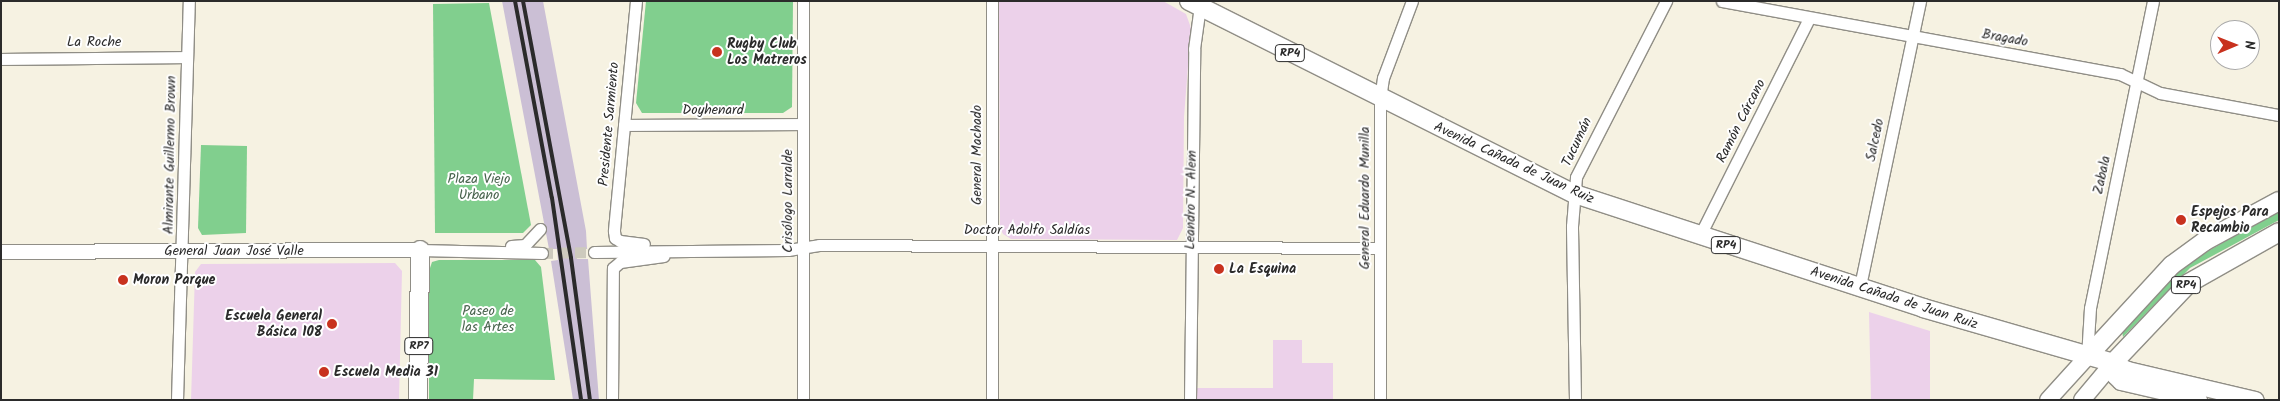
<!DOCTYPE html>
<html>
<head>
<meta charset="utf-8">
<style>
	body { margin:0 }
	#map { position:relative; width:2280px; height:401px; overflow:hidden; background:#f6f2e2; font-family:Kalam,sans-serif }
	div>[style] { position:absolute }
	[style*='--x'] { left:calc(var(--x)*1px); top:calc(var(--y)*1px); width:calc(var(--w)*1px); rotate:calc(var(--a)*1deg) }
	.built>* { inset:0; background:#ecd1ea }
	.industrial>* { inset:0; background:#cbbfd5 }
	.green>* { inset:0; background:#81cf8e }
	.minor-tunnel>* { height:11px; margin-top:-5.5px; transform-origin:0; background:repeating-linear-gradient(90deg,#cdcabd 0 11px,transparent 0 16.5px) }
	.roads { filter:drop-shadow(1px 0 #908e86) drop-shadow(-1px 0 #908e86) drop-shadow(0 1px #908e86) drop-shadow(0 -1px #908e86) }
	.minor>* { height:11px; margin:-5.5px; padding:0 5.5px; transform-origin:5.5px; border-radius:5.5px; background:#fff }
	.tertiary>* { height:14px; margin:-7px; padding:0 7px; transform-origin:7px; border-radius:7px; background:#fff }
	.secondary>* { height:16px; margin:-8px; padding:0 8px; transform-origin:8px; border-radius:8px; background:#fff }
	.primary>* { height:18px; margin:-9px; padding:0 9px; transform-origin:9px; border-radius:9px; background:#fff }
	.rail>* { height:4px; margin:-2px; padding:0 2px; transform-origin:2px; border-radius:2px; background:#2b2b2b }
	.dots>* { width:14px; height:14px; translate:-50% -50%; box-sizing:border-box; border:2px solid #fff; border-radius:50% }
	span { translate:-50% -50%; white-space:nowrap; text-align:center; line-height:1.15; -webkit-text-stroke:4px #fff; paint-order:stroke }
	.shield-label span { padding:1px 4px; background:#fff; border:1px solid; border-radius:4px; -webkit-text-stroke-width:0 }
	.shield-label { font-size:12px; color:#2b2b2b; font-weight:700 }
	.street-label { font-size:14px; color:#2b2b2b }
	.poi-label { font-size:14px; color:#2b2b2b; font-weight:700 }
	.left { translate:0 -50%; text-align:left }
	.right { translate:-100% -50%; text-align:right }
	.park-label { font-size:14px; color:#49644e }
	.frame { position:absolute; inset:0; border:2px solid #2b2b2b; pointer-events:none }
	.north { position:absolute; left:2210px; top:20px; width:50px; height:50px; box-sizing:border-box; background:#fff; border:1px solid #aaa; border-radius:50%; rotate:89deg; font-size:14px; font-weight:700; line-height:20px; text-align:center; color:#2b2b2b }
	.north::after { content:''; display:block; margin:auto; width:18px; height:22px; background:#c8321e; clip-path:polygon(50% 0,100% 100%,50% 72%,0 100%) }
</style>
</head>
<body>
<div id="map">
	<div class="built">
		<div style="clip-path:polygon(999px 1px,1163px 1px,1186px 14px,1191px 28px,1184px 117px,1183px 228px,1177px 240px,1011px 239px,1003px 234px,1000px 228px)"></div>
		<div style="clip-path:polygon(395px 263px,402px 271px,399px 400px,191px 400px,195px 272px,201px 264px)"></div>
		<div style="clip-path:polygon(1869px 312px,1930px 331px,1930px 400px,1871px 400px)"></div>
		<div style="clip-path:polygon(1273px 340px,1302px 340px,1302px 363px,1333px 363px,1333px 400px,1197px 400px,1197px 388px,1273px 388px)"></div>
	</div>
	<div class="industrial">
		<div style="clip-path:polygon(502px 1px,543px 1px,586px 231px,587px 249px,576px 249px,577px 259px,588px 259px,599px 400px,573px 400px,551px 261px,558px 260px,557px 249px,549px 249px)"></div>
	</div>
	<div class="green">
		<div style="clip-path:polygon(646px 1px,793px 1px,792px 107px,783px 113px,642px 113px,636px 103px)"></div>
		<div style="clip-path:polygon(489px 3px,531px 225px,523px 233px,435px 233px,433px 4px)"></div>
		<div style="clip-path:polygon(201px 145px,247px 146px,246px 233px,202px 235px,198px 228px)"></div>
		<div style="clip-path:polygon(2279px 211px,2279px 220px,2190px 268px,2123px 337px,2122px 331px,2187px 263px)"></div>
		<div style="clip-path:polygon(439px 260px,535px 260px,541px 267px,555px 380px,474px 379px,473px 400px,429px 400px,429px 271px,432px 262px)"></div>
	</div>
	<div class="minor-tunnel">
		<div style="--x:542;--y:253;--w:52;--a:-1.1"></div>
	</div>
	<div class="roads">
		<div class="minor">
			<div style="--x:636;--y:1;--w:231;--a:95.5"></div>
			<div style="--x:614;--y:231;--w:7;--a:82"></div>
			<div style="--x:615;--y:238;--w:6;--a:31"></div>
			<div style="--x:620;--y:241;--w:24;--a:7"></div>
			<div style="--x:1722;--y:1;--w:405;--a:10.4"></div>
			<div style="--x:2120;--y:74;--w:44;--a:25.4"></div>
			<div style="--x:2160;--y:93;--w:121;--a:10.5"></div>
			<div style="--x:1;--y:59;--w:186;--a:-0.6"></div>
			<div style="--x:624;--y:125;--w:179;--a:-0.3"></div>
			<div style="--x:1699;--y:237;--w:245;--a:-63.3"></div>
			<div style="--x:511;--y:246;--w:14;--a:-4"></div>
			<div style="--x:525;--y:245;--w:22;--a:-47"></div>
			<div style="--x:420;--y:250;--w:122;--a:1.4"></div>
			<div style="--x:594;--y:252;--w:194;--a:-0.6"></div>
			<div style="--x:788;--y:250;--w:31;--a:-9"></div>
			<div style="--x:819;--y:245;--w:561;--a:0.31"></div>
			<div style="--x:1860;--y:286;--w:291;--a:-78.1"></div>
			<div style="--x:2087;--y:357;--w:49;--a:-86.5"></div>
			<div style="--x:2090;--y:308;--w:313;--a:-78.4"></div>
			<div style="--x:177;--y:400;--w:399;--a:-88.3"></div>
			<div style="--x:612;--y:400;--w:132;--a:-89.6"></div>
			<div style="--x:613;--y:268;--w:9;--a:-41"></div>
			<div style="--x:620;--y:262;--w:44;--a:-7.8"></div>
			<div style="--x:803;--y:400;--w:399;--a:-90"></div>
			<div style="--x:992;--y:400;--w:399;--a:-90"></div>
			<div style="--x:1190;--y:400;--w:351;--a:-89.3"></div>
			<div style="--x:1194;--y:49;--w:43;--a:-82.1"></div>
			<div style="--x:1380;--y:400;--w:301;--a:-90"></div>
			<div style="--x:1380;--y:99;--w:21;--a:-82"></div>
			<div style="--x:1383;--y:78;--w:82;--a:-69.4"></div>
			<div style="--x:1575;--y:400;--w:174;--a:-91"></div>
			<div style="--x:1572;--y:226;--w:49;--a:-85.3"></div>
			<div style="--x:1576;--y:177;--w:198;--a:-62.9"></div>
		</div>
		<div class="tertiary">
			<div style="--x:1;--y:252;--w:419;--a:-0.3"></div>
		</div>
		<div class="secondary">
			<div style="--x:2113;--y:363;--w:17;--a:25"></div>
			<div style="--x:2128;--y:370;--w:131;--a:13.2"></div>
			<div style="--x:2113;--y:363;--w:13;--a:81"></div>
			<div style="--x:2115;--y:376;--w:8;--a:45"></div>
			<div style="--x:2121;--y:382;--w:80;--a:13"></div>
			<div style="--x:2048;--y:400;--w:58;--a:-47.8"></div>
			<div style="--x:2082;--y:400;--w:48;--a:-50"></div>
		</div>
		<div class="primary">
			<div style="--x:1189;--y:1;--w:432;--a:26.6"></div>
			<div style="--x:1575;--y:194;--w:366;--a:18.1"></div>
			<div style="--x:1923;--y:308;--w:198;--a:16.1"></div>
			<div style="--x:2113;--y:363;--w:110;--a:-46.5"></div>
			<div style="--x:2189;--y:283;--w:103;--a:-29.5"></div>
			<div style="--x:2087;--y:357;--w:125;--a:-47.3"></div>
			<div style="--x:2172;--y:265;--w:41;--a:-36"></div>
			<div style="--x:2205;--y:241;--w:84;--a:-28.4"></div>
			<div style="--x:418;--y:400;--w:150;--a:-89.2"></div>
		</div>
	</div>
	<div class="rail">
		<div style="--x:515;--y:1;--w:200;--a:79.4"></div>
		<div style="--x:552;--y:198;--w:204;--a:81.8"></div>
		<div style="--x:523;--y:1;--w:261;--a:79.4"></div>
		<div style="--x:571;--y:258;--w:143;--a:82.4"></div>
	</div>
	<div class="dots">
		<div style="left:717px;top:52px;background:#c8321e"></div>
		<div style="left:2181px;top:220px;background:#c8321e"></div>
		<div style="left:1219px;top:269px;background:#c8321e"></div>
		<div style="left:123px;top:280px;background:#c8321e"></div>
		<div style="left:332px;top:324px;background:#c8321e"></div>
		<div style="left:324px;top:372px;background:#c8321e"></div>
	</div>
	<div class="shield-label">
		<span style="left:1290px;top:53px">RP4</span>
		<span style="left:1726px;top:245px">RP4</span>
		<span style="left:2186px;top:285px">RP4</span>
		<span style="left:419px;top:346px">RP7</span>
	</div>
	<div class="street-label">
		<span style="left:2005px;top:38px;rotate:10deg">Bragado</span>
		<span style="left:94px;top:42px">La Roche</span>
		<span style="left:713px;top:110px">Doyhenard</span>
		<span style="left:1741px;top:121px;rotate:-63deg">Ramón Cárcano</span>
		<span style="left:609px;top:124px;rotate:-85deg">Presidente Sarmiento</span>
		<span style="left:1875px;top:140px;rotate:-78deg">Salcedo</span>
		<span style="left:1577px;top:142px;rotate:-65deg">Tucumán</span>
		<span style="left:170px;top:155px;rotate:-89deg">Almirante Guillermo Brown</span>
		<span style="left:977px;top:155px;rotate:-90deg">General Machado</span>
		<span style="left:1514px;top:163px;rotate:25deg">Avenida Cañada de Juan Ruiz</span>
		<span style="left:2102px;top:175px;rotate:-78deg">Zabala</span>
		<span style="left:1365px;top:198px;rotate:-90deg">General Eduardo Munilla</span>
		<span style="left:1191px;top:200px;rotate:-89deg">Leandro N. Alem</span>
		<span style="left:788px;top:201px;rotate:-90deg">Crisólogo Larralde</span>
		<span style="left:1027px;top:230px">Doctor Adolfo Saldías</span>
		<span style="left:234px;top:251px">General Juan José Valle</span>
		<span style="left:1894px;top:298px;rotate:18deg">Avenida Cañada de Juan Ruiz</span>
	</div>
	<div class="poi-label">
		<span class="left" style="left:727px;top:52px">Rugby Club<br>Los Matreros</span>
		<span class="left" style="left:2191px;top:220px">Espejos Para<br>Recambio</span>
		<span class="left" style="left:1229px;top:269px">La Esquina</span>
		<span class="left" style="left:133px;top:280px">Moron Parque</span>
		<span class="right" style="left:322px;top:324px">Escuela General<br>Básica 108</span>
		<span class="left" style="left:334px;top:372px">Escuela Media 31</span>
	</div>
	<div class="park-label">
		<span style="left:479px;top:187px">Plaza Viejo<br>Urbano</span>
		<span style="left:488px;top:319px">Paseo de<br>las Artes</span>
	</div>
	<div class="frame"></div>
	<div class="north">N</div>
</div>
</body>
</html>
